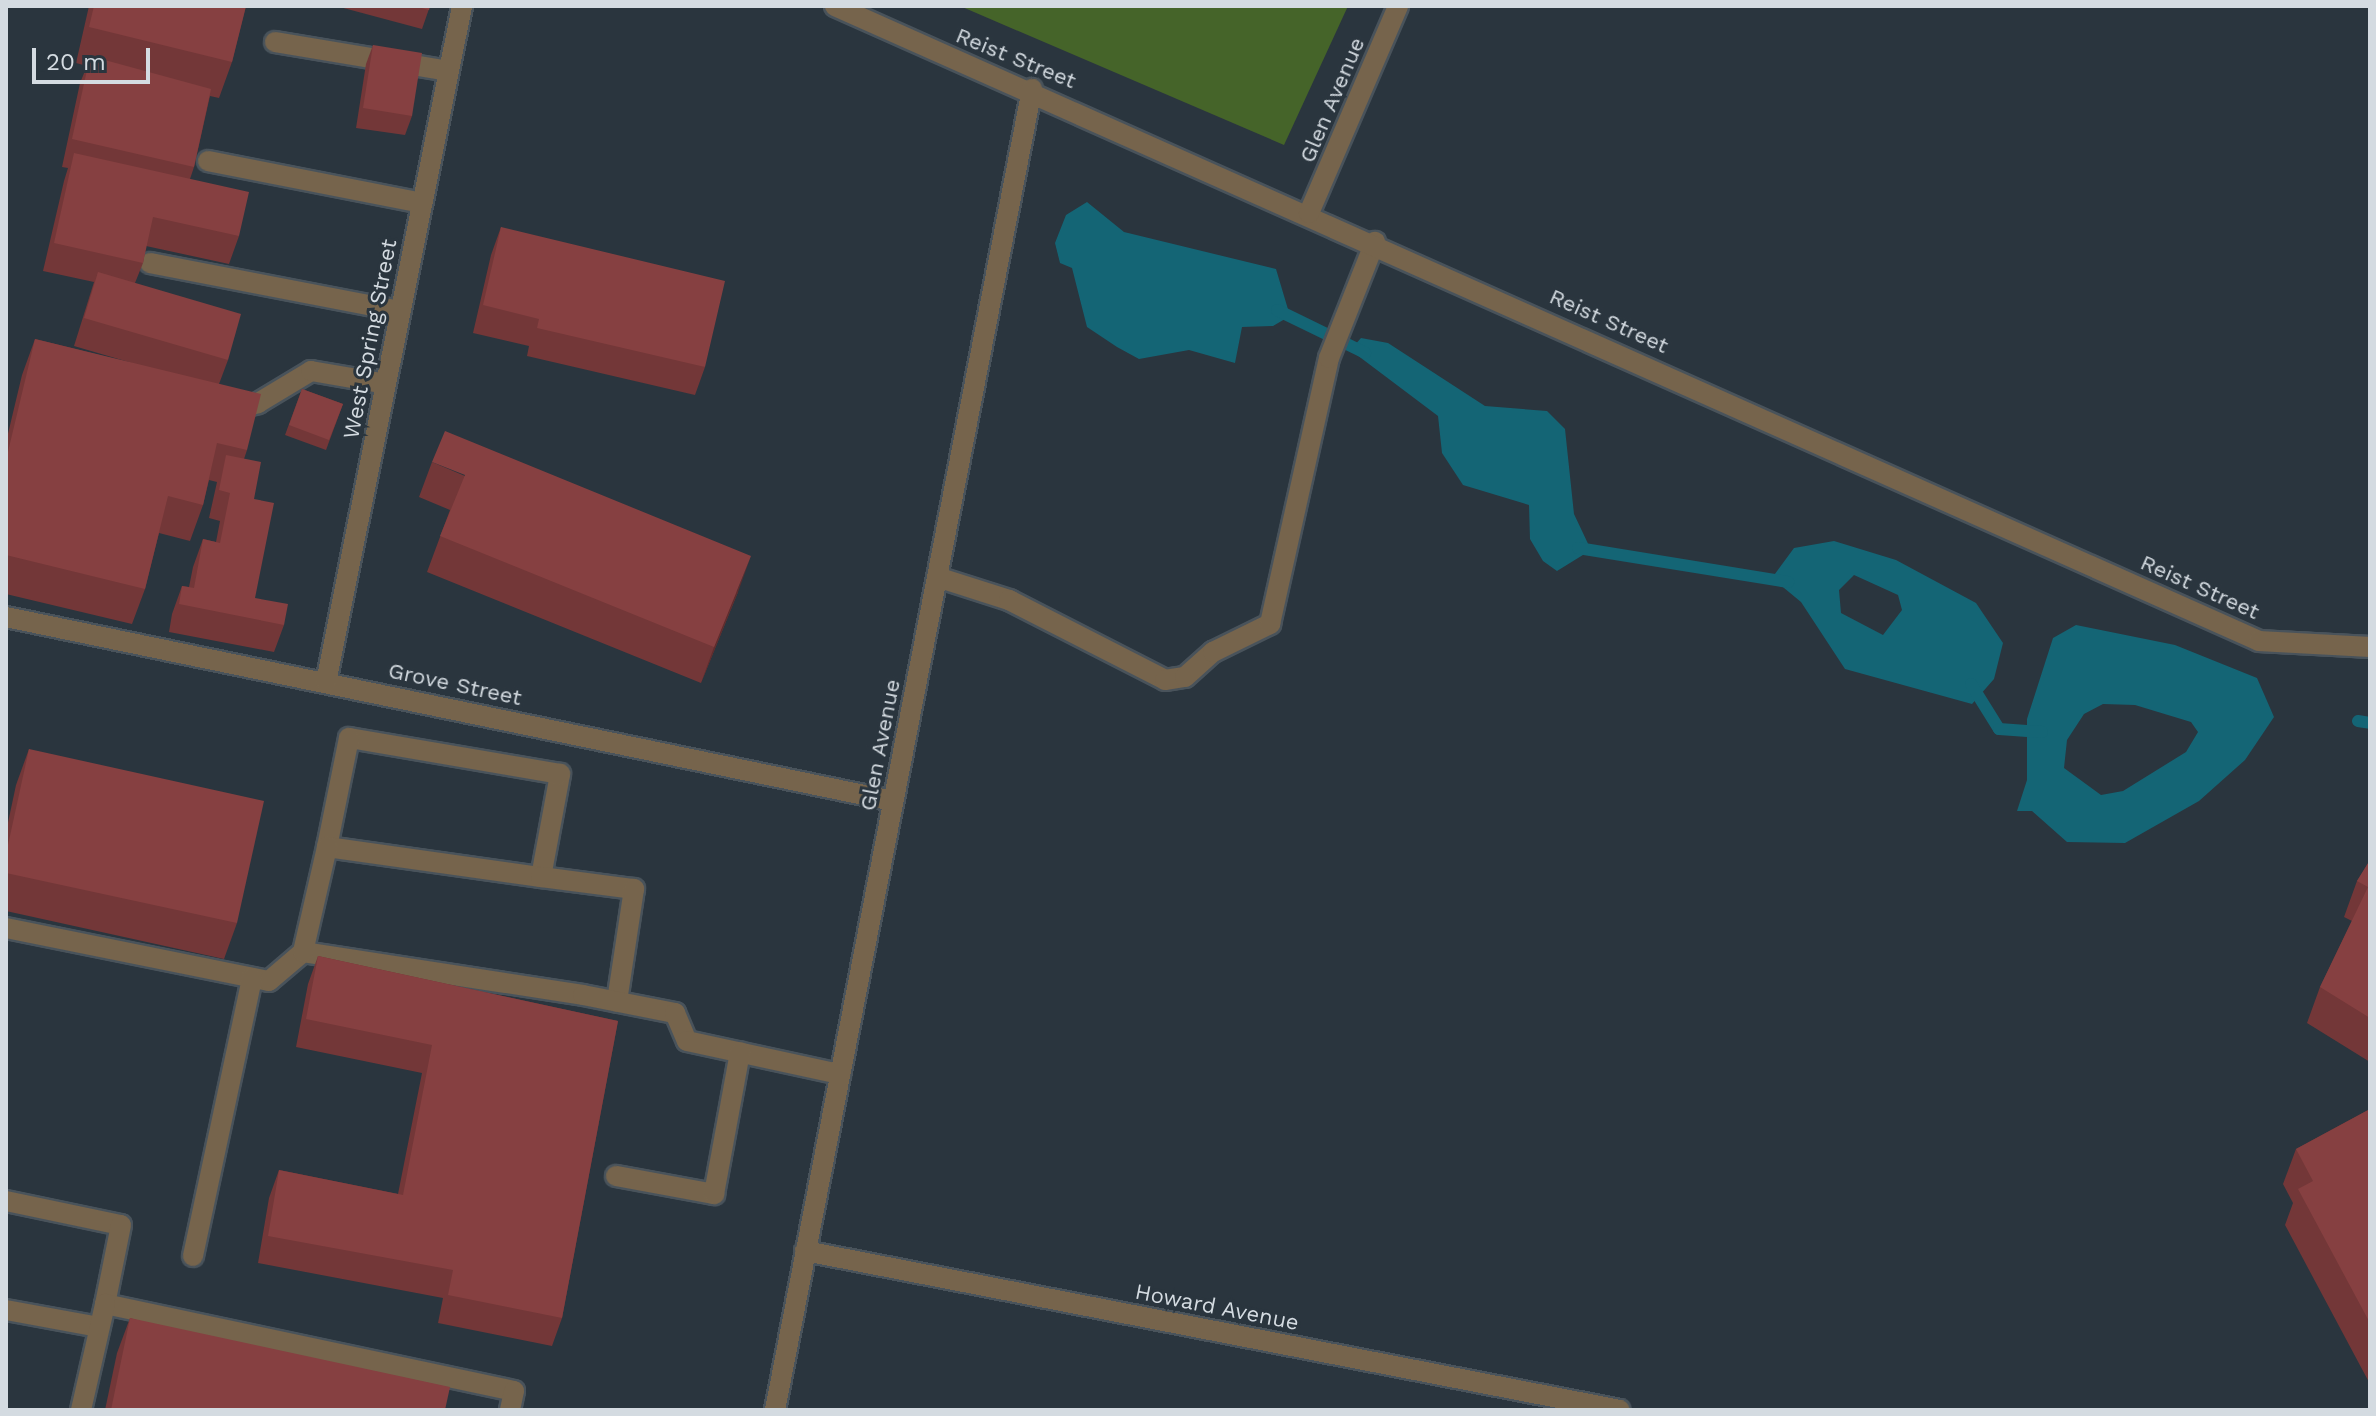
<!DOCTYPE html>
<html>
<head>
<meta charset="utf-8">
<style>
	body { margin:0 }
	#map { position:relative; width:2376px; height:1416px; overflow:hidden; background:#2a353e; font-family:"Work Sans",sans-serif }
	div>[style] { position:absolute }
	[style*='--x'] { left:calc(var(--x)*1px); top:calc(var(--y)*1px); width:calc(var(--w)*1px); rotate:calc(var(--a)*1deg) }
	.green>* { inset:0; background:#456429 }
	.water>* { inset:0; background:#146575 }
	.stream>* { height:12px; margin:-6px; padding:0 6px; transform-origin:6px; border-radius:6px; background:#146575 }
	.roads { filter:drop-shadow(2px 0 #49535b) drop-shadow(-2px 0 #49535b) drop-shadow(0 2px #49535b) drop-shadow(0 -2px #49535b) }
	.lane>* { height:20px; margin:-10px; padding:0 10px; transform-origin:10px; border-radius:10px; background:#76644c }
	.street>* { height:20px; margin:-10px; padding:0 10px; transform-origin:10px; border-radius:10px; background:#76644c }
	.wall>* { inset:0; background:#733738 }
	.shaded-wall>* { inset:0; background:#5e2d2e }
	.building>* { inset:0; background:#864041 }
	span { translate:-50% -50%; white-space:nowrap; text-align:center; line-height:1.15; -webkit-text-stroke:6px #2a353e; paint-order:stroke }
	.street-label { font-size:22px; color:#d4dbe1 }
	.frame { position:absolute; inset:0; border:8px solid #d4dbe1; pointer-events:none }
	.scale { position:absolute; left:32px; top:48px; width:118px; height:36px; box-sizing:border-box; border:4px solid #d4dbe1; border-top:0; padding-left:10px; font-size:24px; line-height:28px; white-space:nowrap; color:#d4dbe1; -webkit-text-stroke:6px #2a353e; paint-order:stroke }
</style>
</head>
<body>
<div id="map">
	<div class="green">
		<div style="clip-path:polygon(960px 6px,1348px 6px,1284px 145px)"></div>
	</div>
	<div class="water">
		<div style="clip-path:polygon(1087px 202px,1124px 232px,1276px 269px,1290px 316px,1273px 326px,1242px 327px,1235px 363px,1189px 350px,1139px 359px,1117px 347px,1087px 327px,1072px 268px,1060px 263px,1055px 243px,1066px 215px)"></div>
		<div style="clip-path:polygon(1361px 338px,1388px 343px,1485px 406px,1547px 411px,1565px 429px,1574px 514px,1591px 550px,1557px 571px,1543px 561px,1530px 539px,1529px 505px,1463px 485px,1442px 453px,1438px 416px,1357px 355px,1353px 347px)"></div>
		<div style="clip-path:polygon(evenodd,1834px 541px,1896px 560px,1976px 603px,2003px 643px,1994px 679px,1972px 704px,1845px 669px,1801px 602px,1772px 578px,1794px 548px,1834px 541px,1854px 575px,1898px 595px,1902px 610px,1883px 635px,1841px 613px,1839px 590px,1854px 575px)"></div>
		<div style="clip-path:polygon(evenodd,2076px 625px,2175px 645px,2257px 678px,2274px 717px,2245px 760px,2199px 801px,2125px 843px,2067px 842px,2032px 811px,2017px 811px,2027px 780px,2027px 719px,2053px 638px,2076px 625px,2103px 704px,2135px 705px,2191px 722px,2198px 732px,2186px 752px,2123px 791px,2101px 795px,2064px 768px,2067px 740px,2084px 714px,2103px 704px)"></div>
	</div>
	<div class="stream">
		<div style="--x:1277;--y:310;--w:98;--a:26"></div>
		<div style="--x:1578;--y:548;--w:213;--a:9.2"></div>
		<div style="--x:1971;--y:684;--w:53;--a:58.1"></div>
		<div style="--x:1999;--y:729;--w:43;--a:4"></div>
		<div style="--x:2358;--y:721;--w:12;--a:9"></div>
	</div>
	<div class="roads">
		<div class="lane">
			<div style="--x:275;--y:42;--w:176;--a:9.5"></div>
			<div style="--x:208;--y:161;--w:218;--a:11.1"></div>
			<div style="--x:150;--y:263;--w:255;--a:10.9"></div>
			<div style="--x:233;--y:409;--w:26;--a:-13"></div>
			<div style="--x:258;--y:403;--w:62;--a:-31.1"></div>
			<div style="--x:311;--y:371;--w:76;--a:9.8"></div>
			<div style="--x:937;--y:577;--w:76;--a:17.7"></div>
			<div style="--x:1009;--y:600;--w:175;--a:27.1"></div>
			<div style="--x:1165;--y:680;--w:20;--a:-9"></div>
			<div style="--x:1185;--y:677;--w:38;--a:-42"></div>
			<div style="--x:1213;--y:652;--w:64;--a:-26.2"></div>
			<div style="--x:1270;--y:624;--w:272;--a:-77.5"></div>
			<div style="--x:1329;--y:358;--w:125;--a:-68.4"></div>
			<div style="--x:541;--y:877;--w:105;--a:-79.5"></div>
			<div style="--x:560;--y:774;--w:214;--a:-170.3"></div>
			<div style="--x:349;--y:738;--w:111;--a:101.4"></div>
			<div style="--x:327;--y:847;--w:216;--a:8"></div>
			<div style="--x:541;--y:877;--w:94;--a:7.4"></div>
			<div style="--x:634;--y:889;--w:114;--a:98.6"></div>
			<div style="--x:6;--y:928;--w:268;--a:11.4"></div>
			<div style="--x:269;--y:981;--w:45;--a:-40.5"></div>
			<div style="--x:303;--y:952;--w:283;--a:8.7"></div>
			<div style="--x:583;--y:995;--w:94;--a:11.1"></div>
			<div style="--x:675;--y:1013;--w:30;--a:67"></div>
			<div style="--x:687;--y:1041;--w:157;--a:12.2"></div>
			<div style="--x:303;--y:952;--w:108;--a:-77.1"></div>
			<div style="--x:616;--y:1176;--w:100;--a:10.4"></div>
			<div style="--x:714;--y:1194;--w:144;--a:-79.6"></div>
			<div style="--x:6;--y:1201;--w:117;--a:11.8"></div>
			<div style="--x:121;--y:1225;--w:81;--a:101.4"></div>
			<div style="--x:105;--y:1304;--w:418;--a:12"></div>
			<div style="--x:514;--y:1391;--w:19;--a:102"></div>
			<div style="--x:193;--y:1256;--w:284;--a:-78"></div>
			<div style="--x:6;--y:1310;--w:95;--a:10.4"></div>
			<div style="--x:81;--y:1410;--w:109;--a:-77.2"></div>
		</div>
		<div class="street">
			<div style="--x:835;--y:6;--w:1559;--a:24.03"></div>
			<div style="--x:2259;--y:641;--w:111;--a:3.1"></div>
			<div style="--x:1309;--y:213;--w:225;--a:-66.7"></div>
			<div style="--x:6;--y:617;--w:906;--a:11.72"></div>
			<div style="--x:326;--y:682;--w:690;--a:-78.62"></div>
			<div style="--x:805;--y:1251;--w:830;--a:11.04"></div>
			<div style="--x:775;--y:1410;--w:1346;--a:-78.99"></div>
		</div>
	</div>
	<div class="wall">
		<div style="clip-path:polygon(89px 6px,246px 6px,232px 62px,219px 98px,210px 96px,194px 167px,190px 179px,239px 236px,229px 264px,146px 246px,143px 263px,135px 283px,228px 360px,219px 384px,247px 450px,244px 459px,254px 499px,255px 598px,284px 625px,274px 652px,169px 632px,172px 614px,182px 586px,189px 587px,193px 567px,203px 539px,216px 542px,220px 521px,209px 518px,217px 482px,209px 480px,203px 505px,190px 541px,159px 533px,145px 589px,132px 624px,6px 594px,6px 442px,22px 375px,35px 339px,132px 363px,74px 346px,94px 282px,43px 271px,64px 181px,68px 168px,62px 167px,80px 83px,87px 66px,76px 63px)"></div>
		<div style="clip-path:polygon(336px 6px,430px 6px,422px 29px)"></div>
		<div style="clip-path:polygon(373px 45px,412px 116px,405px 135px,356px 128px,366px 64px)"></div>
		<div style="clip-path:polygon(501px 227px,705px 367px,695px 395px,527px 356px,529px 346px,473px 333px,491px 255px)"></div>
		<div style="clip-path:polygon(302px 389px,343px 404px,326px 450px,285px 435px)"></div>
		<div style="clip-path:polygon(432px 462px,738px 592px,701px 683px,427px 572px,450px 510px,419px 497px)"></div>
		<div style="clip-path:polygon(29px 749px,237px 923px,224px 959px,6px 911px,6px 832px,16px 785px)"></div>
		<div style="clip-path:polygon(2370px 860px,2370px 1062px,2307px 1023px,2320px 987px,2352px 921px,2344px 917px,2357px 881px)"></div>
		<div style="clip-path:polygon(318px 956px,618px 1021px,562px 1318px,552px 1346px,438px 1323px,443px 1298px,258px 1263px,269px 1198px,279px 1170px,398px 1194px,422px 1073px,296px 1047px,308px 984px)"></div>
		<div style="clip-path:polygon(2370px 1109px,2370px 1384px,2285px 1225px,2293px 1203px,2283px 1184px,2296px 1149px)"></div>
		<div style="clip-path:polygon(130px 1318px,445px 1410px,105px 1410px,117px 1353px)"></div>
	</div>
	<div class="shaded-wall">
		<div style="clip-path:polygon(751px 556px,738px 592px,701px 683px,714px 647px)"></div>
	</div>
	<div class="building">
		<div style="clip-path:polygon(94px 6px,246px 6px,232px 62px,89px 27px)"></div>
		<div style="clip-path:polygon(415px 6px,430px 6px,429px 10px)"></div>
		<div style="clip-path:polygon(373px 45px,422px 53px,412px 116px,363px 108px)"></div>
		<div style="clip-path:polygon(90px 56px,211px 89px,194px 167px,72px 139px)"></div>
		<div style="clip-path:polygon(74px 153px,249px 192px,239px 236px,153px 217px,143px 263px,54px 243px)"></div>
		<div style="clip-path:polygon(501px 227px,725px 281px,705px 367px,537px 328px,539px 319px,483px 305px)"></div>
		<div style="clip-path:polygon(98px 272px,241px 314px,228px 360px,84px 318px)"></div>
		<div style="clip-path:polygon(35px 339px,261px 394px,247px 450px,217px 443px,203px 505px,168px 496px,145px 589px,6px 555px,6px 460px)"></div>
		<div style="clip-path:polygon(302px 389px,343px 404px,329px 440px,289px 425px)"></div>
		<div style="clip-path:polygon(445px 431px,751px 556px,714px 647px,440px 536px,465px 475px,432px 462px)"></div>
		<div style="clip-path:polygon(226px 455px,261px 462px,254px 499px,274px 503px,255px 598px,288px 604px,284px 625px,179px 604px,182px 586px,194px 588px,203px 539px,220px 543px,230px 493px,219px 490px)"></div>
		<div style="clip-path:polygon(29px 749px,264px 801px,237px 923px,6px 873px,6px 854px)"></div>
		<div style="clip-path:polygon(2370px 860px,2370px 1018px,2320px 987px,2368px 887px,2357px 881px)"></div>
		<div style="clip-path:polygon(318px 956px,618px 1021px,562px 1318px,448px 1295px,453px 1270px,268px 1236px,279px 1170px,403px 1195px,432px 1045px,306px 1019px)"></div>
		<div style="clip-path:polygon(2370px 1109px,2370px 1323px,2298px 1189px,2313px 1181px,2296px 1149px)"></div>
		<div style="clip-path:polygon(130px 1318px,450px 1387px,445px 1410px,111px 1410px)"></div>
	</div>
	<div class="street-label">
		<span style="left:1016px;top:58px;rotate:22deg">Reist Street</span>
		<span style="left:1332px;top:100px;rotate:-67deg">Glen Avenue</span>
		<span style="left:1609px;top:321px;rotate:24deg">Reist Street</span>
		<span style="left:370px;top:339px;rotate:-79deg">West Spring Street</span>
		<span style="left:2200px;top:587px;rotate:24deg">Reist Street</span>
		<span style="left:455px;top:684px;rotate:12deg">Grove Street</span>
		<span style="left:880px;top:745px;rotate:-79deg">Glen Avenue</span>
		<span style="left:1217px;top:1307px;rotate:11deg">Howard Avenue</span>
	</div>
	<div class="frame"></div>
	<div class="scale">20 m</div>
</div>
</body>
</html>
